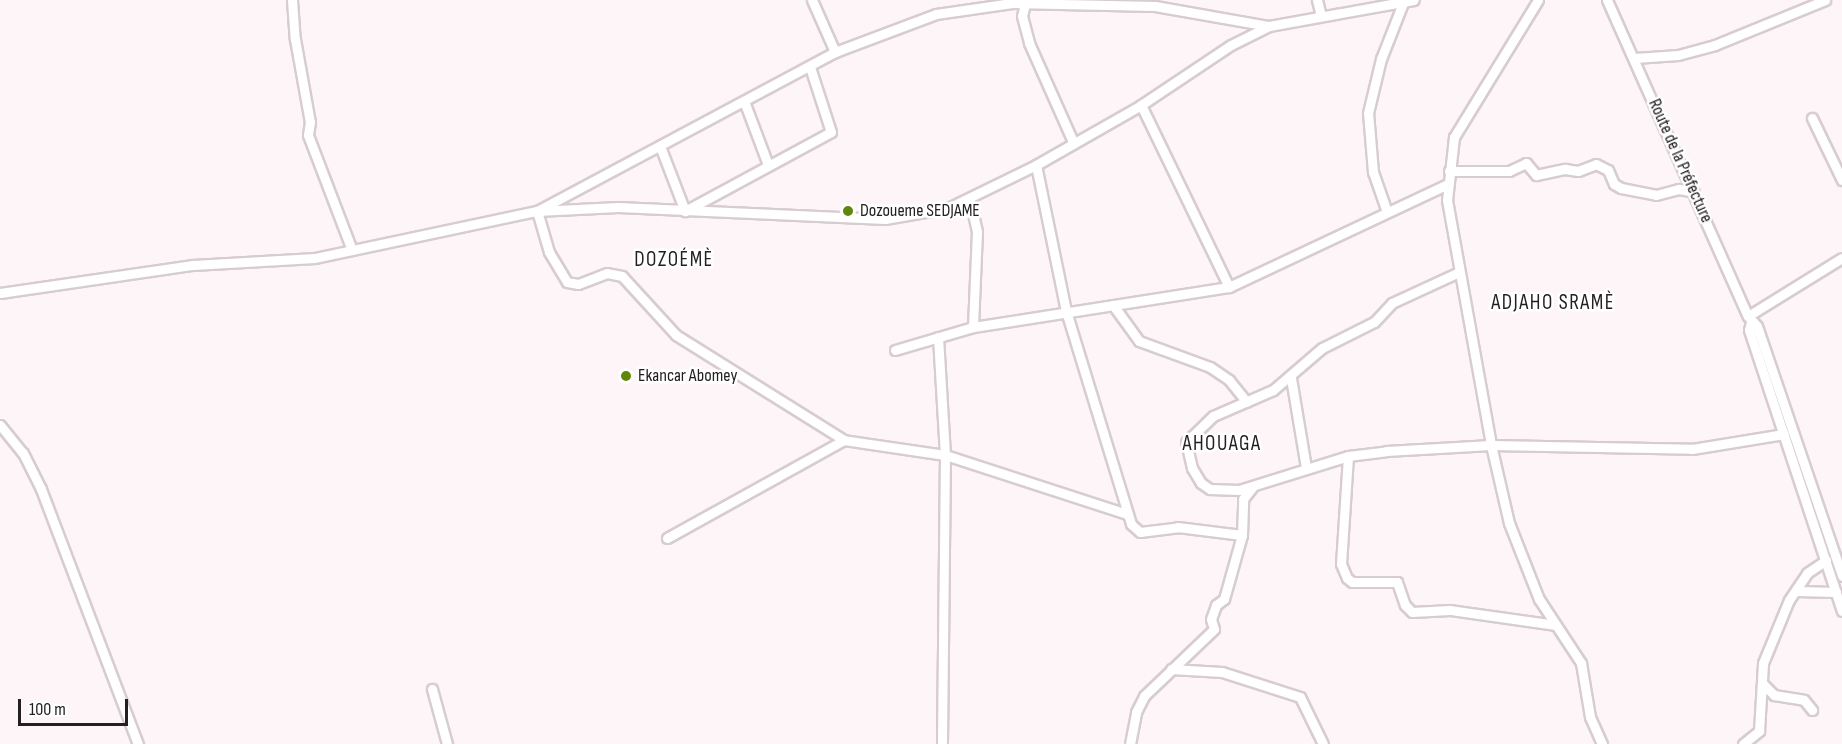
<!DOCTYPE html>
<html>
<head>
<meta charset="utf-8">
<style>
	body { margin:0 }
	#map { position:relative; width:1842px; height:744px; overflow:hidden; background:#fef5f9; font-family:"Sofia Sans Condensed",sans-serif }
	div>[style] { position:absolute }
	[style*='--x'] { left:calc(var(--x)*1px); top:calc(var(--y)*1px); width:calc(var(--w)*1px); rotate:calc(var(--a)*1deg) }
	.roads { filter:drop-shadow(2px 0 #d7ccd1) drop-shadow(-2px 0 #d7ccd1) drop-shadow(0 2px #d7ccd1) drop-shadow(0 -2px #d7ccd1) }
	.minor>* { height:9px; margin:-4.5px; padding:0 4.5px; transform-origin:4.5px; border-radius:4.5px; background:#fff }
	.dots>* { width:16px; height:16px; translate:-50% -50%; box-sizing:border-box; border:3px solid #fff; border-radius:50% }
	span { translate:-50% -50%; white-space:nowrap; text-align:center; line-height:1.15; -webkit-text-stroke:5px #fff; paint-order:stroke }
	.street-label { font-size:18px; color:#242021 }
	.poi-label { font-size:18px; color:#242021 }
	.left { translate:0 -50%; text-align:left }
	.quarter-label { font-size:21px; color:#242021; letter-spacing:1.5px }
	.scale { position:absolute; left:18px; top:699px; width:110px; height:27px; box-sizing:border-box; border:3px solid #242021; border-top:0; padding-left:8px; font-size:18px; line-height:21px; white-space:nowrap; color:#242021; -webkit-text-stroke:4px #fff; paint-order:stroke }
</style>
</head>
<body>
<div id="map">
	<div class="roads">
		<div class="minor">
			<div style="--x:292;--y:0;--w:39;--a:86"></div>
			<div style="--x:295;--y:39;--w:84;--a:79.8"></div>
			<div style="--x:310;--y:122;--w:13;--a:99"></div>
			<div style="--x:308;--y:135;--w:123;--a:69.1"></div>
			<div style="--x:812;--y:0;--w:57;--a:66.1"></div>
			<div style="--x:1026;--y:0;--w:16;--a:104"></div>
			<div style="--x:1022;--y:16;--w:28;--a:75"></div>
			<div style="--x:1029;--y:43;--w:108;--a:66"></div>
			<div style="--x:1317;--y:0;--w:16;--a:76"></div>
			<div style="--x:1538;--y:0;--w:161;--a:121.5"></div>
			<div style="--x:1454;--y:137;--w:63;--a:96.3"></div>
			<div style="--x:1447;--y:200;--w:249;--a:79.8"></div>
			<div style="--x:1491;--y:445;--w:80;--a:77"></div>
			<div style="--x:1509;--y:523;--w:82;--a:68.5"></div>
			<div style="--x:1539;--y:599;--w:77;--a:56.7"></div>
			<div style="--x:1581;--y:663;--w:55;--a:80.5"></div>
			<div style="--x:1590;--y:717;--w:30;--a:66"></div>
			<div style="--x:1607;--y:0;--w:346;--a:66"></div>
			<div style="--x:1748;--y:316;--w:13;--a:48"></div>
			<div style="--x:1757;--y:326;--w:264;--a:71.2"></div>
			<div style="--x:1635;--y:58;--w:43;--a:-4"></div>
			<div style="--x:1678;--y:55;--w:38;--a:-15"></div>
			<div style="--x:1715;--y:45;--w:119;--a:-22.2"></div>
			<div style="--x:744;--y:101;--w:68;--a:69.4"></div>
			<div style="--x:1141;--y:105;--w:202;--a:64.2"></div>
			<div style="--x:1812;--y:118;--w:69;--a:64.2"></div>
			<div style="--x:660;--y:146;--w:70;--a:69"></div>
			<div style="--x:685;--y:211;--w:166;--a:-28.4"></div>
			<div style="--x:831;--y:132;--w:68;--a:-107.9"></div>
			<div style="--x:1036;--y:165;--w:149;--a:78.4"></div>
			<div style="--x:1066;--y:311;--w:223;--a:73"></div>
			<div style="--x:1131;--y:524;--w:12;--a:42"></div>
			<div style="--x:1140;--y:532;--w:38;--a:-7"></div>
			<div style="--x:1178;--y:527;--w:64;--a:7.1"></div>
			<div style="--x:1449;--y:171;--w:60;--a:0"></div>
			<div style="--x:1509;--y:171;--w:19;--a:-25"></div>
			<div style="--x:1526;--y:163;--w:16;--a:50"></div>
			<div style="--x:1536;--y:175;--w:30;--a:-12"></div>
			<div style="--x:1565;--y:169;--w:13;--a:9"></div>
			<div style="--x:1578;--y:171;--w:19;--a:-21"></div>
			<div style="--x:1596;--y:164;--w:13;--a:27"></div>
			<div style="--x:1608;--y:170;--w:15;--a:67"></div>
			<div style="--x:1614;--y:184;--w:8;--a:30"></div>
			<div style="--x:1621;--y:188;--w:36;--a:11"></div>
			<div style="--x:1656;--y:195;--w:24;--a:-15"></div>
			<div style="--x:1679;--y:189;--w:15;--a:11"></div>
			<div style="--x:970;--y:201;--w:31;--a:77"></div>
			<div style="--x:977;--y:231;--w:96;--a:92.4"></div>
			<div style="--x:1387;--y:212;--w:42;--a:-109.3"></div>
			<div style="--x:1373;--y:172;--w:59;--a:-94.8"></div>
			<div style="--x:1368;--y:113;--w:56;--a:-76.5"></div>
			<div style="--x:1381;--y:59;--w:60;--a:-68.6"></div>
			<div style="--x:1459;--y:272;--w:74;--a:155.2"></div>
			<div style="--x:1392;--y:303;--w:26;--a:133"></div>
			<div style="--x:1374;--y:322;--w:58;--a:153.4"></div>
			<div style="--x:1322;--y:348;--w:65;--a:139.4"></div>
			<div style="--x:1273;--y:390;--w:65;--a:156.6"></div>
			<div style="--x:1213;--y:416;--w:37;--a:136"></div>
			<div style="--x:1186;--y:442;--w:27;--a:77"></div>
			<div style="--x:1192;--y:468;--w:17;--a:59"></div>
			<div style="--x:1201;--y:483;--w:11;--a:34"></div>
			<div style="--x:1210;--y:489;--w:29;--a:2"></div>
			<div style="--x:1239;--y:490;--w:114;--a:-17.3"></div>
			<div style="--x:1348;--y:456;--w:38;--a:-7"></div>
			<div style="--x:1386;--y:451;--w:105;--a:-3.3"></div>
			<div style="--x:1491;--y:445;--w:201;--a:1.1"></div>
			<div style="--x:1692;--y:449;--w:93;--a:-9.3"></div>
			<div style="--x:0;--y:293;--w:195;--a:-8.3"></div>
			<div style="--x:193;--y:265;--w:122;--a:-3.3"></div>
			<div style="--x:315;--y:258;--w:227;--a:-12"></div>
			<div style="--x:537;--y:211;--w:338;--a:-28.1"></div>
			<div style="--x:835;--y:52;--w:108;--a:-20.6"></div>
			<div style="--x:936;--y:14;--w:77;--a:-8.2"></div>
			<div style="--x:1012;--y:3;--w:143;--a:1.2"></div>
			<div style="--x:1155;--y:6;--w:116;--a:10"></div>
			<div style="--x:1269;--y:26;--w:147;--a:-10.2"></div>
			<div style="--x:1113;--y:305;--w:44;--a:54.2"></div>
			<div style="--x:1139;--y:341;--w:76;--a:20.1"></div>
			<div style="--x:1210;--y:367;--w:23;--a:34"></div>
			<div style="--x:1229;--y:380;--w:28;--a:51"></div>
			<div style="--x:1748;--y:316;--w:110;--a:-31.7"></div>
			<div style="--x:1751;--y:322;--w:8;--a:104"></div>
			<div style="--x:1749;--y:330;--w:296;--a:71.7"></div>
			<div style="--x:938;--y:337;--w:118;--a:86.6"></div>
			<div style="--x:945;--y:455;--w:289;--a:90.6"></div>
			<div style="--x:895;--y:350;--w:81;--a:-16.4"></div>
			<div style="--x:973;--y:327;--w:259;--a:-8.9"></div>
			<div style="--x:1229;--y:287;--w:240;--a:-25.2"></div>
			<div style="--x:1291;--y:378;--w:91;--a:80.5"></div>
			<div style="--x:0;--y:425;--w:36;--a:51"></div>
			<div style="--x:23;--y:453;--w:40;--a:63.4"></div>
			<div style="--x:41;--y:489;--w:273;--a:69.2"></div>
			<div style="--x:1348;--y:456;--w:108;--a:93.7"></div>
			<div style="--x:1341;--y:564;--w:15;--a:67"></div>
			<div style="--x:1347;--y:578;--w:6;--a:39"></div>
			<div style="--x:1352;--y:582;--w:45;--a:0"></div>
			<div style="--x:1397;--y:582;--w:24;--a:71"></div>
			<div style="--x:1405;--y:605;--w:10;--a:45"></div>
			<div style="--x:1412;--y:612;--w:38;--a:-3"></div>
			<div style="--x:1450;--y:610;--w:106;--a:8.1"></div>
			<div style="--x:1127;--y:514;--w:191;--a:-162"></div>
			<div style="--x:945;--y:455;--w:102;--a:-171.6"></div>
			<div style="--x:844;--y:440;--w:198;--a:-148"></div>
			<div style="--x:676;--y:335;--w:80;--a:-132.5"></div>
			<div style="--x:622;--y:276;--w:15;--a:-169"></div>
			<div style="--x:607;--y:273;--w:31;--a:159"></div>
			<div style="--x:578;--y:284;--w:11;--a:-170"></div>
			<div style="--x:567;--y:282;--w:35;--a:-121"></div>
			<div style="--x:549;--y:252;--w:43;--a:-106.3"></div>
			<div style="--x:537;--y:211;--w:81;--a:-2.8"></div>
			<div style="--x:618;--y:207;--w:267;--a:2.6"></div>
			<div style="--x:885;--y:219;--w:64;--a:-9.9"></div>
			<div style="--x:948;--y:208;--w:98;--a:-26"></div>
			<div style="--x:1036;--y:165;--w:121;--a:-29.7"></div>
			<div style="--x:1141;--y:105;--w:108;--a:-33.7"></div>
			<div style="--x:1231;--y:45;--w:42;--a:-26.6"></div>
			<div style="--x:667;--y:538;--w:202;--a:-29"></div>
			<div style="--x:1796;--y:591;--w:40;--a:1.4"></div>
			<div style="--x:1171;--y:669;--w:51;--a:3.4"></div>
			<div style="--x:1222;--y:672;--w:82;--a:17.8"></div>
			<div style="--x:1300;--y:697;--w:52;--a:63.9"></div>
			<div style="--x:1763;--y:684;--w:16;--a:45"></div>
			<div style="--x:1774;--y:695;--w:30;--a:9"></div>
			<div style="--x:1804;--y:700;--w:13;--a:51"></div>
			<div style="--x:432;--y:689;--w:57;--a:74.7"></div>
			<div style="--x:1130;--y:744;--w:33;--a:-79"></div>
			<div style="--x:1136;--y:712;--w:18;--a:-63"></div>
			<div style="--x:1144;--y:696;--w:97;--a:-43.7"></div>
			<div style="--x:1214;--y:629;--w:10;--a:-107"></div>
			<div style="--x:1211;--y:619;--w:15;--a:-70"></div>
			<div style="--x:1216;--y:605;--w:10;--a:-37"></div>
			<div style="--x:1224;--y:599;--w:66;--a:-74.3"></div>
			<div style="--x:1242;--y:535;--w:36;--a:-88"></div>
			<div style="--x:1243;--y:499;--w:16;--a:-52"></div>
			<div style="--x:1743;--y:744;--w:21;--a:-39"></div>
			<div style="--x:1759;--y:731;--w:68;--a:-86.6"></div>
			<div style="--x:1763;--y:663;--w:68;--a:-67.6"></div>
			<div style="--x:1789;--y:600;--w:32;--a:-56"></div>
			<div style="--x:1807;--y:573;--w:23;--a:-34"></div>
		</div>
	</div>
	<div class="dots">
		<div style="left:848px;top:211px;background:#628609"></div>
		<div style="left:626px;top:376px;background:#628609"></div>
	</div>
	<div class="street-label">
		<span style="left:1680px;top:161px;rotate:66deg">Route de la Préfecture</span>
	</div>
	<div class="poi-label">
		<span class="left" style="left:860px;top:211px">Dozoueme SEDJAME</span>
		<span class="left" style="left:638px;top:376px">Ekancar Abomey</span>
	</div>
	<div class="quarter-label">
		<span style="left:674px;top:260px">DOZOÉMÈ</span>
		<span style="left:1553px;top:303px">ADJAHO SRAMÈ</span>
		<span style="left:1222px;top:444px">AHOUAGA</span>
	</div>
	<div class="scale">100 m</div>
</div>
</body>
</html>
